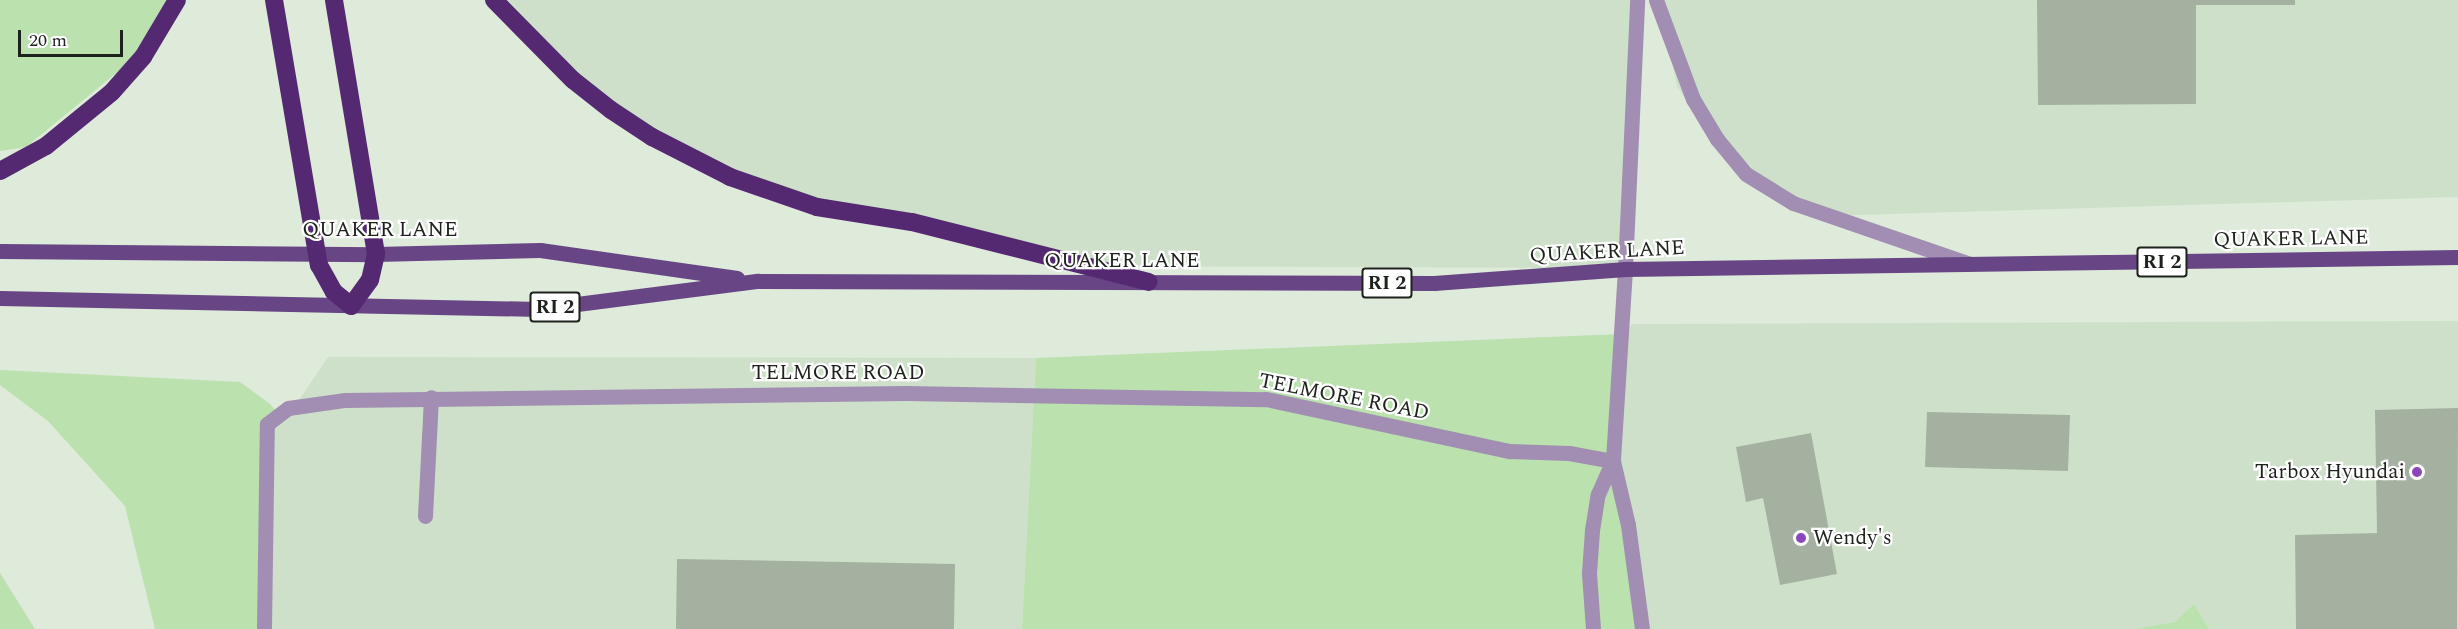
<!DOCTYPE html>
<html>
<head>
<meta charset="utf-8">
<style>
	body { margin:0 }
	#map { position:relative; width:2458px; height:629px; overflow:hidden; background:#deeada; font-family:Spectral,serif }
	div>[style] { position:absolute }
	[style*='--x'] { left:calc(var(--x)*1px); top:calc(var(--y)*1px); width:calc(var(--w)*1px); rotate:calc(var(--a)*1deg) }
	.built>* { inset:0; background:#cfe0ca }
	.green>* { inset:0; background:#bae1ae }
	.building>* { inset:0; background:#a4b0a0 }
	.lane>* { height:15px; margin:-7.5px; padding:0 7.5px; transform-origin:7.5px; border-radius:7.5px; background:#a18eb2 }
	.street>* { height:15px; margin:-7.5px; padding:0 7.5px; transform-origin:7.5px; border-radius:7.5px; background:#a18eb2 }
	.primary>* { height:15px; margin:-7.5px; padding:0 7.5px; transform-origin:7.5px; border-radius:7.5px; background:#684584 }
	.highway>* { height:18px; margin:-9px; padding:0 9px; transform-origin:9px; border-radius:9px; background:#542972 }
	.dots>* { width:16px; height:16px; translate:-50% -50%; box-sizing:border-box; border:3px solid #fff; border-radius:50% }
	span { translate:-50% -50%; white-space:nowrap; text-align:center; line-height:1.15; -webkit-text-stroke:4.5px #fff; paint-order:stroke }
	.shield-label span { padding:2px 4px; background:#fff; border:2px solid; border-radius:4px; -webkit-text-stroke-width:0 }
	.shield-label { font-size:20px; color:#1e221c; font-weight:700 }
	.street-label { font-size:21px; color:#1e221c }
	.poi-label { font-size:21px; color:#1e221c }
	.right { translate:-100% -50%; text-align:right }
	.left { translate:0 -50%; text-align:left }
	.scale { position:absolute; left:18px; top:30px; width:105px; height:27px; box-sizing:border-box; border:3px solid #1e221c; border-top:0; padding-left:8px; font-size:18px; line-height:21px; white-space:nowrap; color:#1e221c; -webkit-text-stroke:4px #fff; paint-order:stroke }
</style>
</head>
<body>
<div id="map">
	<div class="built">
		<div style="clip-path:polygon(500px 0,1639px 0,1626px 268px,1065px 266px,849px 212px,690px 154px,553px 61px)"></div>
		<div style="clip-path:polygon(1660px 0,2458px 0,2458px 197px,1824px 216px,1796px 205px,1706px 132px,1677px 86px)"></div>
		<div style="clip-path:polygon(2458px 321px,2458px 629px,2209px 629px,2194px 604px,2175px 622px,2133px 629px,1645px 629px,1620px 469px,1622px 334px,1632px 324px)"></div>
		<div style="clip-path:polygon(328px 357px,1036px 358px,1022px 629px,267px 629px,274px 418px,295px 406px)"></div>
	</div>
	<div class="green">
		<div style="clip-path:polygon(0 0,171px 0,126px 65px,26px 147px,0 151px)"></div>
		<div style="clip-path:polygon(1622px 334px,1615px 468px,1645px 629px,1022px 629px,1036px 358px)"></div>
		<div style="clip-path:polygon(0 370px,240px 382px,270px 404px,279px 414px,274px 418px,267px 629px,155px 629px,125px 506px,48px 421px,0 385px)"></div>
		<div style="clip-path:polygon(0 573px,35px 629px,0 629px)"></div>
		<div style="clip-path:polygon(2194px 604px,2209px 629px,2133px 629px,2175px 622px)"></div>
	</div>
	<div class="building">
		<div style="clip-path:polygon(2037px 0,2295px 0,2295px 5px,2196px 5px,2196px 104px,2038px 105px)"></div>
		<div style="clip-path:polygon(2458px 408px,2457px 629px,2296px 629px,2295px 535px,2377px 533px,2375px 410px)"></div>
		<div style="clip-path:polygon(1927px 412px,2070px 415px,2068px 471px,1925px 467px)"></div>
		<div style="clip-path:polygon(1811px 433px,1837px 574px,1780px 585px,1763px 498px,1746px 502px,1736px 447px)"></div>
		<div style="clip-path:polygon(677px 559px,955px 564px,954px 629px,676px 629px)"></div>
	</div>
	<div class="lane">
		<div style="--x:1625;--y:269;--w:192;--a:93.6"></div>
		<div style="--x:1613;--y:461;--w:66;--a:76.8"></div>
		<div style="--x:1628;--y:525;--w:105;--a:82.3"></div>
		<div style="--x:425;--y:516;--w:119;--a:-87.1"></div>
		<div style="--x:1593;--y:629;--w:56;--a:-94.1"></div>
		<div style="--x:1589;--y:573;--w:43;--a:-86"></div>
		<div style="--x:1592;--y:530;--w:36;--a:-81"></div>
		<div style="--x:1598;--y:494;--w:36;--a:-66"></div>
	</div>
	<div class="street">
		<div style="--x:1656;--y:0;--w:106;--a:69.5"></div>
		<div style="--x:1693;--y:99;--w:47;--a:59"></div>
		<div style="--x:1717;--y:139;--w:45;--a:50.4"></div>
		<div style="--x:1746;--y:174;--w:55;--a:31.7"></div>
		<div style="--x:1793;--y:203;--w:187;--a:19"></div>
		<div style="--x:1625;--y:269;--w:269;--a:-87.4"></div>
		<div style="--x:264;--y:629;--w:205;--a:-89.2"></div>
		<div style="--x:267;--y:424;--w:26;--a:-37"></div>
		<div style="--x:288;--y:408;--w:58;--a:-8"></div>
		<div style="--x:345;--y:400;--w:561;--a:-0.71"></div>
		<div style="--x:906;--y:393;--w:360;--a:1"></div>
		<div style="--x:1266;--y:399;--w:249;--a:12.1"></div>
		<div style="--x:1509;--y:451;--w:60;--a:1.9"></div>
		<div style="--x:1569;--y:453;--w:45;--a:10.3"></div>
	</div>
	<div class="primary">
		<div style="--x:0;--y:251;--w:376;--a:0.5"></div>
		<div style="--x:376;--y:254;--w:164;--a:-1.4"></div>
		<div style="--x:540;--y:250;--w:199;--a:8.1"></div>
		<div style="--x:0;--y:298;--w:538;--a:1.17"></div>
		<div style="--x:538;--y:309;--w:222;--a:-7.3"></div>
		<div style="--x:758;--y:281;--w:676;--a:0.17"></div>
		<div style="--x:1434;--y:283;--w:192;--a:-4.2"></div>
		<div style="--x:1625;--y:269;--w:833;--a:-0.83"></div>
	</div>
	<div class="highway">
		<div style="--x:274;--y:0;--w:269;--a:80.4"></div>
		<div style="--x:319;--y:265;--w:31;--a:61"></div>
		<div style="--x:334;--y:292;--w:22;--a:39"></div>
		<div style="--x:351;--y:306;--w:32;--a:-54"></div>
		<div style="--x:370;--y:280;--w:27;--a:-77"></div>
		<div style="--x:376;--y:254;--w:257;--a:-99.4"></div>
		<div style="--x:494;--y:0;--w:112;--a:45.4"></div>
		<div style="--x:573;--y:80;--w:48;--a:38.3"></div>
		<div style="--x:611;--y:110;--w:49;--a:33.4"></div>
		<div style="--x:652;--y:137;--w:88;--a:27.1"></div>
		<div style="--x:730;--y:177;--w:92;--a:19"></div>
		<div style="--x:817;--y:207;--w:96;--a:9"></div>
		<div style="--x:912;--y:222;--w:244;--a:14.2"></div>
		<div style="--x:0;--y:171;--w:52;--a:-28.5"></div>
		<div style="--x:46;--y:146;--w:85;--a:-39.3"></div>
		<div style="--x:112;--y:92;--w:47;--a:-48.5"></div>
		<div style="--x:143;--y:57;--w:66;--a:-59.2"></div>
	</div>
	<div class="dots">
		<div style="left:2417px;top:472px;background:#8b47bb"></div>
		<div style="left:1801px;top:538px;background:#8b47bb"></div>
	</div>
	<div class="shield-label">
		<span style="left:2162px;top:262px">RI 2</span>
		<span style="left:1387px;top:283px">RI 2</span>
		<span style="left:555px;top:307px">RI 2</span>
	</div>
	<div class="street-label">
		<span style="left:380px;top:230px">QUAKER LANE</span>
		<span style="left:2291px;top:239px;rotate:-1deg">QUAKER LANE</span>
		<span style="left:1607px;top:252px;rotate:-3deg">QUAKER LANE</span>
		<span style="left:1122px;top:261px">QUAKER LANE</span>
		<span style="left:838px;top:373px">TELMORE ROAD</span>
		<span style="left:1344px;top:397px;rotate:11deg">TELMORE ROAD</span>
	</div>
	<div class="poi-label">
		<span class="right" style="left:2405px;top:472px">Tarbox Hyundai</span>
		<span class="left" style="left:1813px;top:538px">Wendy's</span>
	</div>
	<div class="scale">20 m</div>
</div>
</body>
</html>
